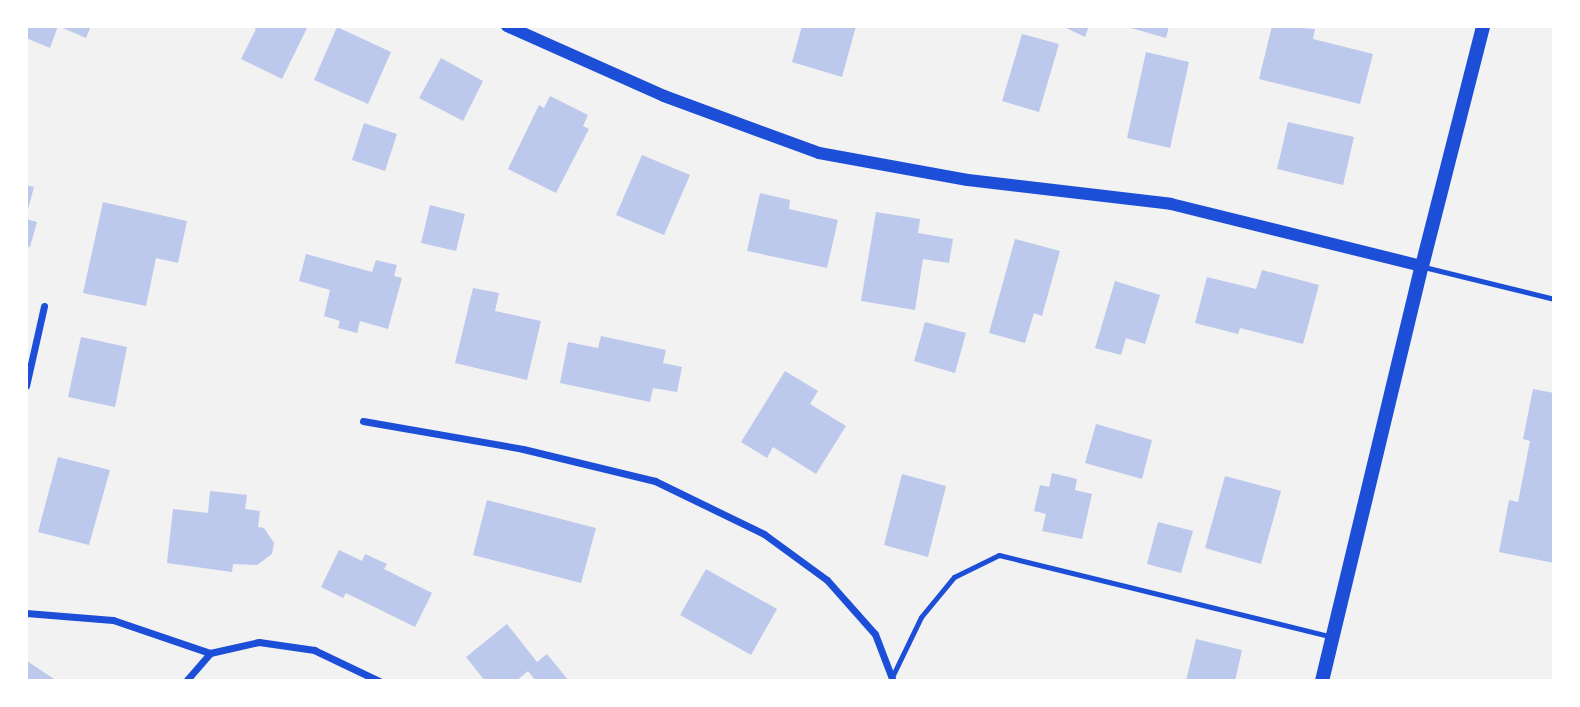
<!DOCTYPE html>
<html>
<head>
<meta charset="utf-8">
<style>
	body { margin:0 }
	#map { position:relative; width:1580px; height:707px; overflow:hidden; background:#f2f2f2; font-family:"Source Serif 4",serif }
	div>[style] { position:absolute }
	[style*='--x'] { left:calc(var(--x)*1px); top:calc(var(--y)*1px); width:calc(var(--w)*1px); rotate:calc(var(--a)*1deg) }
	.building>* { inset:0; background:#bdc9ec }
	.service>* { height:5px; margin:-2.5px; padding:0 2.5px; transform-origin:2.5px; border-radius:2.5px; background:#1d4ed8 }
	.minor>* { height:7px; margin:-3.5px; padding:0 3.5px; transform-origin:3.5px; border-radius:3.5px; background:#1d4ed8 }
	.tertiary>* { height:12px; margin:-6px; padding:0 6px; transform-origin:6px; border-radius:6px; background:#1d4ed8 }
	.secondary>* { height:14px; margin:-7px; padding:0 7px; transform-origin:7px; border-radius:7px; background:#1d4ed8 }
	span { translate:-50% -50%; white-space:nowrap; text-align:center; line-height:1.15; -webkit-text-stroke:7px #fff; paint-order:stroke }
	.frame { position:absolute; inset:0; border:28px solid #fff; pointer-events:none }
</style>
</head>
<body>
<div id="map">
	<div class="building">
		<div style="clip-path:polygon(26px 26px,91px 26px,86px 38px,58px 26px,50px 48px,26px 38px)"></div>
		<div style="clip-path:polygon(250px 26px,308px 26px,282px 79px,241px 59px,256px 29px)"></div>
		<div style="clip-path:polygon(802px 26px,856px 26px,842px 77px,792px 62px)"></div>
		<div style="clip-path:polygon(1062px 26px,1089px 26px,1085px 37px)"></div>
		<div style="clip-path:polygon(1124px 26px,1169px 26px,1166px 38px)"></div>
		<div style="clip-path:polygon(1272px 26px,1315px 29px,1313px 39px,1373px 54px,1360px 104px,1259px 79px)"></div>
		<div style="clip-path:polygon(337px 27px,391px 52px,368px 104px,314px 80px)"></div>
		<div style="clip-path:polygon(1022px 34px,1059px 44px,1039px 112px,1002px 101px)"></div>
		<div style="clip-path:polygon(1146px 52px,1189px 62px,1170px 148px,1127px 138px)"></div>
		<div style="clip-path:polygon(441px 58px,483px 81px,463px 121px,419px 98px)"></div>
		<div style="clip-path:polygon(550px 96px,588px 115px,583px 126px,589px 129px,556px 193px,508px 169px,539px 105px,544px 108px)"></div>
		<div style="clip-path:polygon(1288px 122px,1354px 137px,1343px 185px,1277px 169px)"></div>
		<div style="clip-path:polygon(364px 123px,397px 134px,385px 171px,352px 160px)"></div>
		<div style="clip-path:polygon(642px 155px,690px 175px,664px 235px,616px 215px)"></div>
		<div style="clip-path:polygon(26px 185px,34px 187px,27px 213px,26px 213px)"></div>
		<div style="clip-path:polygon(760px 193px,790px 200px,789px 209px,838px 220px,827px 268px,747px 251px)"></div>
		<div style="clip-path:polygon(103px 202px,187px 221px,178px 263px,156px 258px,146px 306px,83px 293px)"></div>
		<div style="clip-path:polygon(430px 205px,465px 214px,456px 251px,421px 243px)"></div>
		<div style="clip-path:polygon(876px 212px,920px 219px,918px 233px,953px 239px,949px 263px,923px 259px,915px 310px,861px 301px)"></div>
		<div style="clip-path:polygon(26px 219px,37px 222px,30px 247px,26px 246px)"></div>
		<div style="clip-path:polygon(1015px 239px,1060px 251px,1042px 316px,1034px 313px,1025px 343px,989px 333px)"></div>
		<div style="clip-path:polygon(306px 254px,372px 272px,376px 260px,397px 265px,394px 276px,402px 278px,388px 329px,360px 321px,357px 333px,338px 328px,340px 321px,324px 316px,330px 290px,299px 281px)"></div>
		<div style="clip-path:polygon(1262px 270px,1319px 285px,1303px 344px,1240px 328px,1238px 334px,1195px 323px,1207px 277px,1256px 289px)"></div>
		<div style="clip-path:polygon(1115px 281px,1160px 295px,1145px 344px,1126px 338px,1121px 355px,1095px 348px)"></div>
		<div style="clip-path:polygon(473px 288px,499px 293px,495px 311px,541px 321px,527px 380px,455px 363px)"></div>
		<div style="clip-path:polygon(925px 322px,966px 333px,955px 373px,914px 361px)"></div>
		<div style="clip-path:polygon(601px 336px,666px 350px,663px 363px,682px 367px,677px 392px,653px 388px,650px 402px,560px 383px,568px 342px,598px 348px)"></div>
		<div style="clip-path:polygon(81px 337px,127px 347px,115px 407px,68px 397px)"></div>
		<div style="clip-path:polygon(785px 371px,818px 391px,810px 404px,846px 426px,816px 474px,773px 447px,767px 458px,741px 442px)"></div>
		<div style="clip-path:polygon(1533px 389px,1554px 393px,1554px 563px,1499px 552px,1509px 500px,1518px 502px,1530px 441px,1523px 439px)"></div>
		<div style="clip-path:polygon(1096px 424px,1152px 440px,1142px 479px,1085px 463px)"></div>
		<div style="clip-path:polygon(58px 457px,110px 470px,89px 545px,38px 532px)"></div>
		<div style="clip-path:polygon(1052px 473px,1077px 479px,1075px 490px,1092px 494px,1082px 539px,1042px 531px,1046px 514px,1034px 511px,1040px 485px,1049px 487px)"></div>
		<div style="clip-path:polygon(902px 474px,946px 486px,928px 557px,884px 545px)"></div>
		<div style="clip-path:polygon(1225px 476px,1281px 491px,1261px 564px,1205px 548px)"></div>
		<div style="clip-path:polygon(210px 491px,247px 495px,245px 509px,260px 511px,258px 527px,264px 528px,274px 543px,272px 554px,257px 565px,233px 564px,232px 572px,167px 563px,173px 509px,208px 513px)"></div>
		<div style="clip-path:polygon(487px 500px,596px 528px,581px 583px,473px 555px)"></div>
		<div style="clip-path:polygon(1158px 522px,1193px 531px,1181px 573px,1147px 564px)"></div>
		<div style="clip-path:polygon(339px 550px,362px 561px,365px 554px,387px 564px,384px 569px,432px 593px,415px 627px,346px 593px,343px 598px,321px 587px)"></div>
		<div style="clip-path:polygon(706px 569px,777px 609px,751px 655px,680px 615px)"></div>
		<div style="clip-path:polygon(507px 624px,537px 662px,547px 654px,569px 681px,536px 681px,528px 671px,516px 681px,485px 681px,466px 657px)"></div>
		<div style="clip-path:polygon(1196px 639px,1242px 650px,1235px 681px,1186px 681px)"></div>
		<div style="clip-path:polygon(27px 661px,57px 681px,26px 681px)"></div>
	</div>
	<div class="service">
		<div style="--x:1424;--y:267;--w:134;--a:13.8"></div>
		<div style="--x:893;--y:675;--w:64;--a:-64.2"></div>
		<div style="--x:921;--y:617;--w:52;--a:-50.5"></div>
		<div style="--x:954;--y:577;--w:50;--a:-26.1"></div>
		<div style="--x:999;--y:555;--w:341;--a:13.8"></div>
	</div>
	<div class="minor">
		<div style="--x:26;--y:386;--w:82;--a:-77.3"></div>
		<div style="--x:363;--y:421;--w:162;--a:9.9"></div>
		<div style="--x:523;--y:449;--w:136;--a:13.6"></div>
		<div style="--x:655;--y:481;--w:121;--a:25.9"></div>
		<div style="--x:764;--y:534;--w:78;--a:36.1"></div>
		<div style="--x:827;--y:580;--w:72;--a:48.4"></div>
		<div style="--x:875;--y:634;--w:50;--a:69"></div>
		<div style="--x:26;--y:613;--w:87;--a:4.6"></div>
		<div style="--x:113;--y:620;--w:102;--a:18.8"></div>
		<div style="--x:186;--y:681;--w:37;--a:-49"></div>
		<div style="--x:210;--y:653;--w:50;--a:-12.7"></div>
		<div style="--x:259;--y:642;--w:56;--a:8.3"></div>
		<div style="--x:314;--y:650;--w:72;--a:25.5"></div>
	</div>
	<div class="tertiary">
		<div style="--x:507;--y:26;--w:172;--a:24"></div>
		<div style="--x:664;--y:96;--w:165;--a:20.2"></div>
		<div style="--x:819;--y:153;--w:151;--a:10.3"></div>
		<div style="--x:968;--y:180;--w:204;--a:6.7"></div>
		<div style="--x:1171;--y:204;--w:259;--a:13.9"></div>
	</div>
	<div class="secondary">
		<div style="--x:1322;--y:681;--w:427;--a:-76.5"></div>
		<div style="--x:1422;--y:266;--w:248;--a:-75.7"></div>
	</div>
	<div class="frame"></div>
</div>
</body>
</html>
